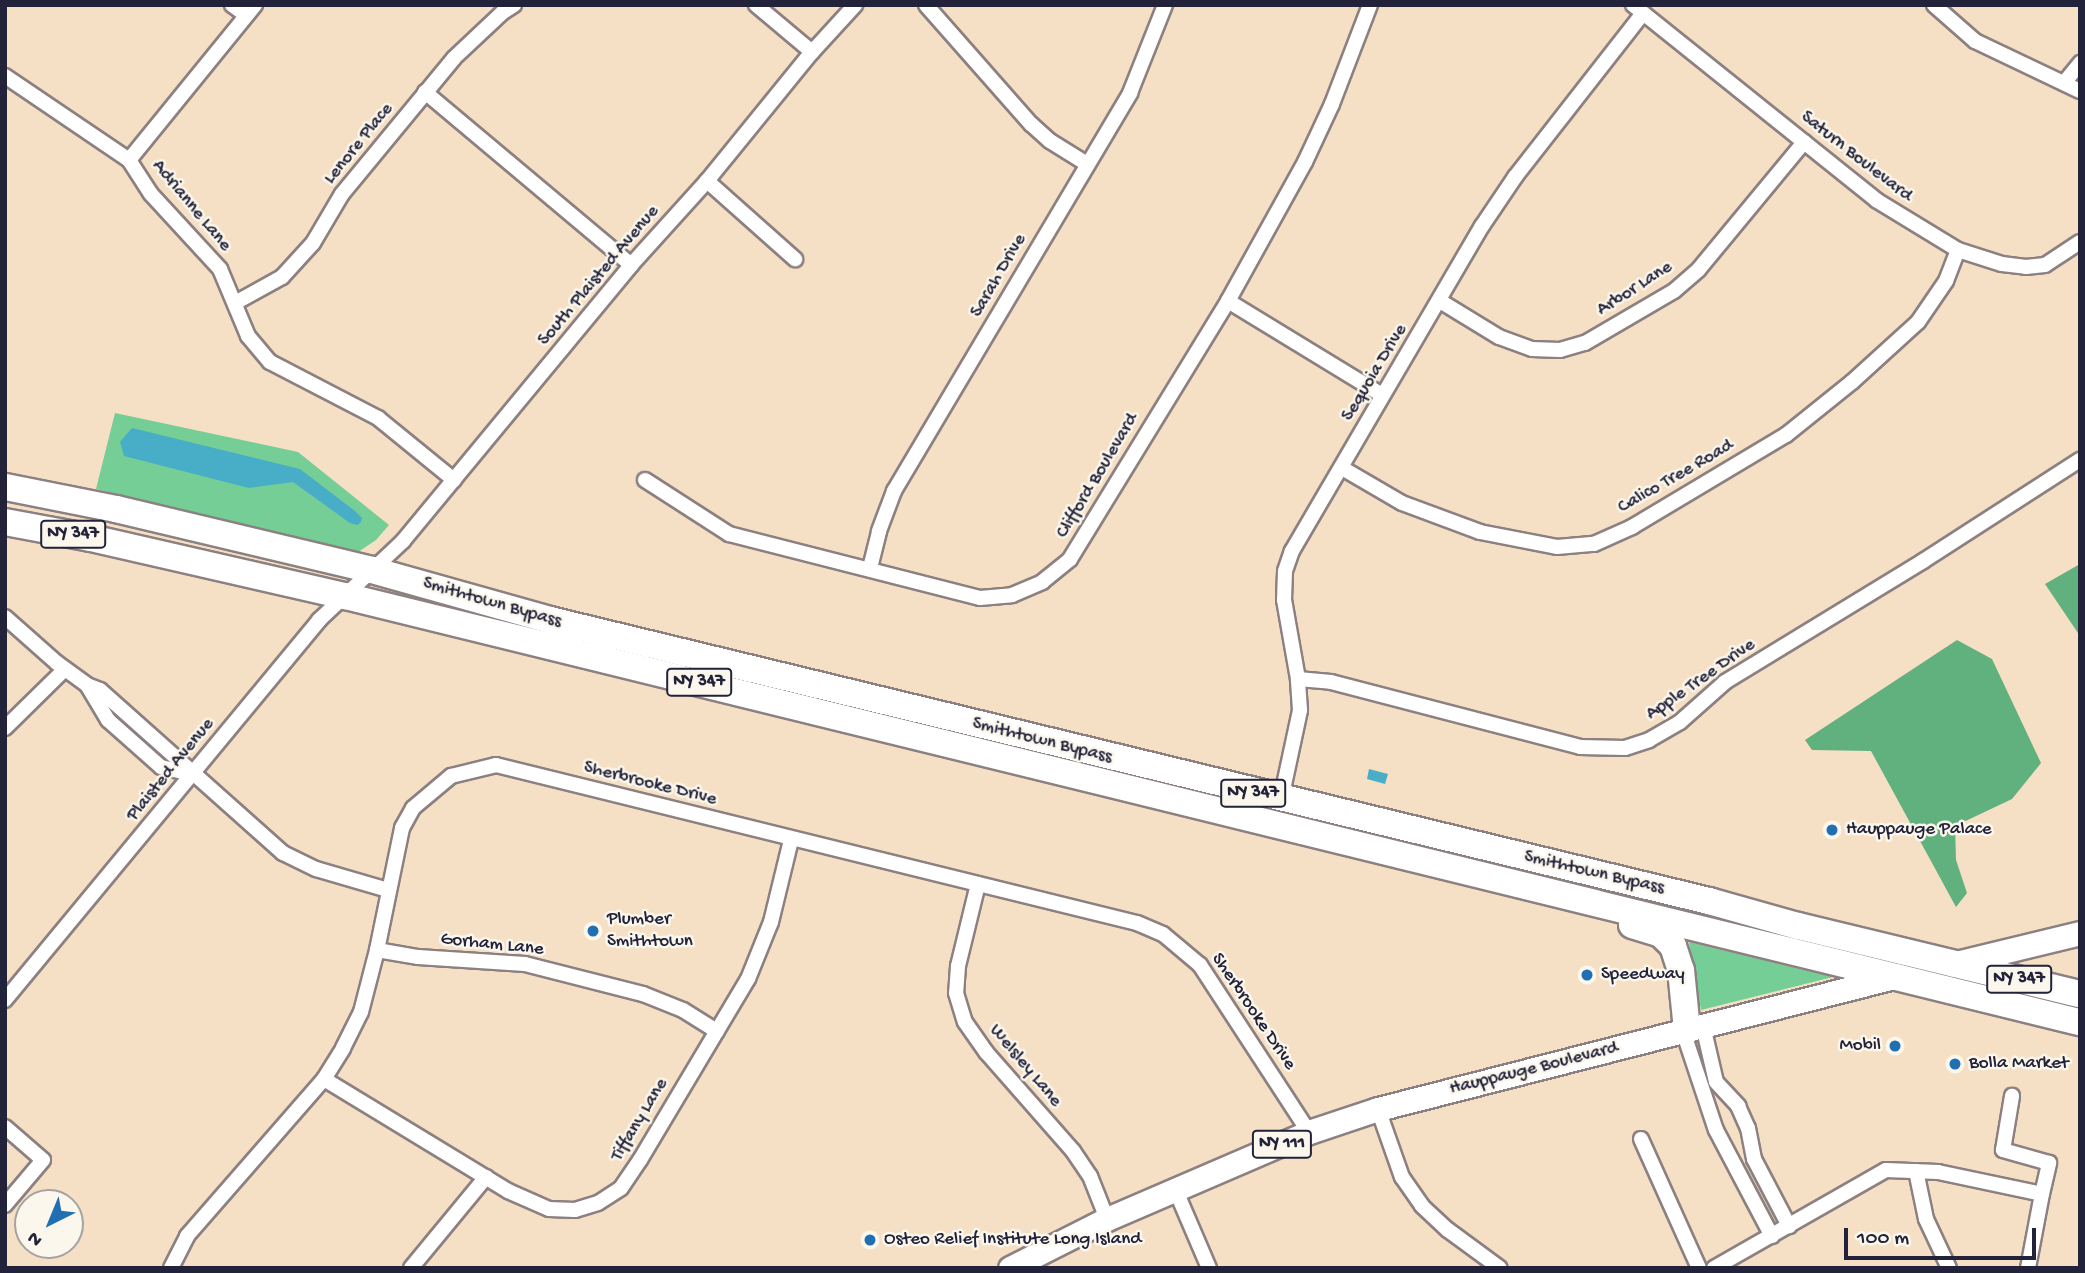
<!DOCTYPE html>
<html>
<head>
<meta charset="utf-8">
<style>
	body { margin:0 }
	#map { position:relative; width:2085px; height:1273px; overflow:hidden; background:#f5dfc5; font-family:"Gochi Hand",sans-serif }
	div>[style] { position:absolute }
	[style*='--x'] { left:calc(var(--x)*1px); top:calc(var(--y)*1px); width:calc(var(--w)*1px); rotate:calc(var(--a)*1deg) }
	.green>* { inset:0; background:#75ce95 }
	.forest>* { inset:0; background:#60b17e }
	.water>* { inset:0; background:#48aec8 }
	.roads { filter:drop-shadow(2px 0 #8c8080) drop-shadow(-2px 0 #8c8080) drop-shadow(0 2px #8c8080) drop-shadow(0 -2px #8c8080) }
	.street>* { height:14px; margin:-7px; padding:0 7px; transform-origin:7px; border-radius:7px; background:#fff }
	.primary>* { height:23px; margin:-11.5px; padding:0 11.5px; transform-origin:11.5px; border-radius:11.5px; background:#fff }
	.highway>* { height:26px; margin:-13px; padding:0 13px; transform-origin:13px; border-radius:13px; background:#fff }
	.dots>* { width:19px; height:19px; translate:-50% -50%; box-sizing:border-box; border:4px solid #fbf7ec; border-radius:50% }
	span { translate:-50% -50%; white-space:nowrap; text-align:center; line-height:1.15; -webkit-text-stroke:5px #fbf7ec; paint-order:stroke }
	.shield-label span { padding:2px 5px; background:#fbf7ec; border:2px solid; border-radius:5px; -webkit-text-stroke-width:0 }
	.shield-label { font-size:18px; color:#22223b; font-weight:700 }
	.street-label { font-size:19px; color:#22223b }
	.poi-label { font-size:19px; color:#22223b }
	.left { translate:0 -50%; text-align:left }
	.right { translate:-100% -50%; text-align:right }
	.frame { position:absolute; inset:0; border:7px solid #22223b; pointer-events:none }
	.north { position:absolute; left:14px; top:1189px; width:70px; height:70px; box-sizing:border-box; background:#fbf7ec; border:2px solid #a4a2a5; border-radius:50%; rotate:223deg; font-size:19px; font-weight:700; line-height:28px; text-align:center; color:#22223b }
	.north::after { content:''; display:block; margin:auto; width:24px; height:32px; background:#1f6fb2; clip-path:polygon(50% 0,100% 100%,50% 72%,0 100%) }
	.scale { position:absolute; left:1844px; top:1228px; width:192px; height:32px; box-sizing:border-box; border:4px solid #22223b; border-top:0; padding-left:9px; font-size:21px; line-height:24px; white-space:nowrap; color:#22223b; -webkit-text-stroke:5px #fbf7ec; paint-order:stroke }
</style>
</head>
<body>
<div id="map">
	<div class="green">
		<div style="clip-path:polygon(115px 413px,298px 452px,389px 525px,376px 540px,358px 552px,96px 489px)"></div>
		<div style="clip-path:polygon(1689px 942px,1833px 977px,1701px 1010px)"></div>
	</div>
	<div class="forest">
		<div style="clip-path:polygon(2080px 564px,2080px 636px,2045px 584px)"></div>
		<div style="clip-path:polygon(1957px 640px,1992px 659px,2041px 763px,2012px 799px,1955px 826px,1956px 860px,1967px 893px,1956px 907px,1871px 751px,1812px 750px,1805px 740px)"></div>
	</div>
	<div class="water">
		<div style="clip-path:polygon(132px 428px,300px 469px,355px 511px,362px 518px,361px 522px,357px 525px,350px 523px,293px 482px,249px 488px,124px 456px,120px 442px)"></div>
		<div style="clip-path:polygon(1369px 769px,1388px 774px,1385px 784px,1367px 779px)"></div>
	</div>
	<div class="roads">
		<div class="street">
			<div style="--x:232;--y:5;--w:17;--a:36"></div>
			<div style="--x:756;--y:5;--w:73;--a:40"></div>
			<div style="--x:926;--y:5;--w:159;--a:48.6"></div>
			<div style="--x:1031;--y:124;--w:25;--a:42"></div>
			<div style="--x:1050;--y:141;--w:44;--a:31.9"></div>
			<div style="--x:1633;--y:5;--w:312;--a:38.7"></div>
			<div style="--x:1876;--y:200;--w:96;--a:31.4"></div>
			<div style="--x:1958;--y:250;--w:46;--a:17.7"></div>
			<div style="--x:2002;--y:264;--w:24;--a:7"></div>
			<div style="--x:2026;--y:267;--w:19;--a:-6"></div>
			<div style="--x:2045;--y:265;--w:42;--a:-33.3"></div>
			<div style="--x:1934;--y:5;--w:55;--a:41.3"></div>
			<div style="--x:1975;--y:41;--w:116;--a:25.5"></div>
			<div style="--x:5;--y:76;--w:150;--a:34.1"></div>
			<div style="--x:129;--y:160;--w:40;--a:57.1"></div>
			<div style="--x:151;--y:194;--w:102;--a:47.4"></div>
			<div style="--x:220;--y:269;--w:73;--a:67.3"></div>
			<div style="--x:248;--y:336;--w:34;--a:50"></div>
			<div style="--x:270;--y:362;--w:122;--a:27.4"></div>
			<div style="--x:378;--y:418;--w:98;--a:39.2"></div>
			<div style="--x:2064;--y:83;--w:26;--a:-51"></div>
			<div style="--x:425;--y:92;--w:269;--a:40"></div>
			<div style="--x:129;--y:160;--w:200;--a:-50.9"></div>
			<div style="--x:707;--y:181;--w:118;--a:41.6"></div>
			<div style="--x:1228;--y:301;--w:180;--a:31.4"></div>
			<div style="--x:1440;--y:301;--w:69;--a:31.4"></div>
			<div style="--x:1499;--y:337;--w:35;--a:20"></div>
			<div style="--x:1532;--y:349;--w:28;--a:2"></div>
			<div style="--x:1560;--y:350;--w:26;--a:-16"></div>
			<div style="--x:1585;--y:343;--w:103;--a:-30.3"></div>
			<div style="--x:1674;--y:291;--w:33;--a:-41"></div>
			<div style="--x:1699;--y:269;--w:165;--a:-50.4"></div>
			<div style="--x:235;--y:303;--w:54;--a:-29"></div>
			<div style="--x:282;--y:277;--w:46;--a:-47.6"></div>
			<div style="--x:313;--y:243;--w:57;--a:-59.4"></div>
			<div style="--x:342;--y:194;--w:176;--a:-50.5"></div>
			<div style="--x:454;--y:58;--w:67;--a:-43.2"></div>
			<div style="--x:503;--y:12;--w:13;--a:-32"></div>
			<div style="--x:1342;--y:468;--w:69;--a:30.3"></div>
			<div style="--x:1402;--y:503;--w:83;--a:20.4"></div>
			<div style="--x:1480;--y:532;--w:78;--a:11"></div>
			<div style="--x:1557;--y:547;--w:37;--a:-5"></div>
			<div style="--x:1594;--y:544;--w:42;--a:-24.1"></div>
			<div style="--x:1632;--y:527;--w:179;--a:-30.9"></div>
			<div style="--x:1786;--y:435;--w:85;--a:-38.8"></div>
			<div style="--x:1852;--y:382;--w:89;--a:-42.3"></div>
			<div style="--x:1918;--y:322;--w:50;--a:-55.7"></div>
			<div style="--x:1946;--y:281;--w:33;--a:-69"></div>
			<div style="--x:645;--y:480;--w:100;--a:32.7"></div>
			<div style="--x:729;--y:534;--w:259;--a:14.3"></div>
			<div style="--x:980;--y:598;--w:32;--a:-5"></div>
			<div style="--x:1012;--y:595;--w:33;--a:-23"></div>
			<div style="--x:1042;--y:582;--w:36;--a:-39"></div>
			<div style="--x:1070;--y:559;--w:303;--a:-58.5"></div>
			<div style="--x:1228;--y:301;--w:159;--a:-61"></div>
			<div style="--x:1305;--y:162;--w:64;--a:-65"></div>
			<div style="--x:1332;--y:104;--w:106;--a:-69"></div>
			<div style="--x:870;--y:568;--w:38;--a:-76"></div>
			<div style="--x:879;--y:531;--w:43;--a:-69.4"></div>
			<div style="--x:894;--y:491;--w:463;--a:-59.3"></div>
			<div style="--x:1130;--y:93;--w:95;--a:-68.3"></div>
			<div style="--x:5;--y:617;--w:69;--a:41.5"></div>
			<div style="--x:57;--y:663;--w:37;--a:36"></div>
			<div style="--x:87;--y:685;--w:14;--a:21"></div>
			<div style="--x:100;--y:690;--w:245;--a:41.7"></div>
			<div style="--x:283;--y:853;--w:37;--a:26"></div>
			<div style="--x:316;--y:869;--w:75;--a:16.3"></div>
			<div style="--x:1298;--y:679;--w:33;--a:5"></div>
			<div style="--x:1331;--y:682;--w:257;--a:14.6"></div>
			<div style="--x:1580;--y:747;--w:45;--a:1.3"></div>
			<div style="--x:1625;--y:748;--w:25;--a:-18"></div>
			<div style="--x:1649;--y:740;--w:36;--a:-30"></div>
			<div style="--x:1680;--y:722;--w:60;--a:-41.6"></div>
			<div style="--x:1725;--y:682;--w:232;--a:-31.4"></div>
			<div style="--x:1923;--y:561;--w:187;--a:-32.8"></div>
			<div style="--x:87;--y:685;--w:41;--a:59"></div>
			<div style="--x:108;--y:720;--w:71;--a:41.6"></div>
			<div style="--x:161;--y:767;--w:31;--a:13"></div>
			<div style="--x:5;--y:728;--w:84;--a:-44.5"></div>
			<div style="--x:1281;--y:799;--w:91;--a:-77.9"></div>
			<div style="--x:1300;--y:710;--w:31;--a:-94"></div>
			<div style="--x:1298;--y:679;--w:80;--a:-100"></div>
			<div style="--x:1284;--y:600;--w:29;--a:-88"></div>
			<div style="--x:1285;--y:571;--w:21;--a:-71"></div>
			<div style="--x:1292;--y:551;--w:376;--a:-59.7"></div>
			<div style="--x:1482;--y:226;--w:59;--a:-56"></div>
			<div style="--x:1515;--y:177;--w:208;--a:-52"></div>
			<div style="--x:978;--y:884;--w:84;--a:103.7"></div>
			<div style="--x:958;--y:966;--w:27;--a:94"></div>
			<div style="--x:956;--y:993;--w:30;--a:73"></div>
			<div style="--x:965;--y:1022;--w:37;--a:55"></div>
			<div style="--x:986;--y:1052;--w:132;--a:48.7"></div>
			<div style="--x:1073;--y:1151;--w:30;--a:56"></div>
			<div style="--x:1090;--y:1176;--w:46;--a:68.4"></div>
			<div style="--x:377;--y:950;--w:42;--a:9.7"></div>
			<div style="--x:418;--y:957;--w:107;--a:3.7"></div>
			<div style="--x:525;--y:964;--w:122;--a:14.3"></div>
			<div style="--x:643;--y:994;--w:43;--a:21.8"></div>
			<div style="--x:683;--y:1010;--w:40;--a:32"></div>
			<div style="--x:5;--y:1000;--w:493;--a:-50.4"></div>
			<div style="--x:319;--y:620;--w:115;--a:-43.2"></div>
			<div style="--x:403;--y:541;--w:358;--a:-50.4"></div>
			<div style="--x:631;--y:265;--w:113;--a:-47.9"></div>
			<div style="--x:707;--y:181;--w:166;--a:-50.9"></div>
			<div style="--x:812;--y:52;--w:64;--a:-47.5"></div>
			<div style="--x:1703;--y:1026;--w:57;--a:76.9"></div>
			<div style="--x:1716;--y:1082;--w:33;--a:47"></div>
			<div style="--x:1738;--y:1106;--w:24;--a:66"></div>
			<div style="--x:1748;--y:1128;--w:32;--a:79"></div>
			<div style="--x:1754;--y:1159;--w:76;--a:62.4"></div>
			<div style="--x:1683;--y:1031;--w:104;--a:71.6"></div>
			<div style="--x:1716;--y:1130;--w:120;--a:62.2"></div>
			<div style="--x:324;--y:1079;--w:215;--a:31.3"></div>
			<div style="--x:508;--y:1191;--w:45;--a:23.7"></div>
			<div style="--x:549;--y:1209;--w:26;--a:2"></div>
			<div style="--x:575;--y:1210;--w:24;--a:-17"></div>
			<div style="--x:598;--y:1203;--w:27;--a:-33"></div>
			<div style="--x:621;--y:1188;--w:34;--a:-56"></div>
			<div style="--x:640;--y:1160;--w:211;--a:-59.2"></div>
			<div style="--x:748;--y:979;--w:61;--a:-68"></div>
			<div style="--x:771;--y:922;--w:84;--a:-76.3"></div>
			<div style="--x:1378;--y:1109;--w:72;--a:70.6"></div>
			<div style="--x:1402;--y:1177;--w:35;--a:55"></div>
			<div style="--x:1422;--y:1206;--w:35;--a:43"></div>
			<div style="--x:1448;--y:1230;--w:64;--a:36.2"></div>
			<div style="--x:5;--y:1127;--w:50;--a:41"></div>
			<div style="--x:43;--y:1160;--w:59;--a:130.2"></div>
			<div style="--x:1641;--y:1139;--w:141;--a:65.8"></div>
			<div style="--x:1916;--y:1171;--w:49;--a:78.2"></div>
			<div style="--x:1926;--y:1219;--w:54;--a:64.9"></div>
			<div style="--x:1176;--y:1191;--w:84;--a:66.8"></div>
			<div style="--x:171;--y:1268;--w:36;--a:-63"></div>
			<div style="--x:187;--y:1236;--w:208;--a:-48.9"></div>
			<div style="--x:324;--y:1079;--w:36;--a:-58"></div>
			<div style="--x:343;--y:1048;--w:40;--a:-63.4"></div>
			<div style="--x:361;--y:1012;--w:64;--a:-75.5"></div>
			<div style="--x:377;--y:950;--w:125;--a:-78.4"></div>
			<div style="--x:402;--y:828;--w:23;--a:-61"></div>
			<div style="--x:413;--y:808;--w:50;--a:-40.1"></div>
			<div style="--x:451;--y:776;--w:46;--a:-13.7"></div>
			<div style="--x:496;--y:765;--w:660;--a:13.85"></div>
			<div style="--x:1137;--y:923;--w:28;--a:23"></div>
			<div style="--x:1163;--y:934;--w:48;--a:40"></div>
			<div style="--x:1200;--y:965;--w:199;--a:56.9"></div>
			<div style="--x:411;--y:1268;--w:118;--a:-50.5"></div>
			<div style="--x:1714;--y:1268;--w:198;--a:-29.7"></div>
			<div style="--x:1886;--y:1170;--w:52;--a:2.2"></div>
			<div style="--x:1938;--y:1172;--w:106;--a:11.9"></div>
			<div style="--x:2042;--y:1194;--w:32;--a:-77"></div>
			<div style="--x:2049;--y:1163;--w:48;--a:-164.2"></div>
			<div style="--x:2003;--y:1150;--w:55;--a:-80.5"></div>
			<div style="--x:2028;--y:1268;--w:75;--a:-79.3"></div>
		</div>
		<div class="primary">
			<div style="--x:1952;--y:964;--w:132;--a:-13.6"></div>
			<div style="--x:1010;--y:1268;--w:109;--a:-26.8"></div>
			<div style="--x:1107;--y:1219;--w:220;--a:-23.3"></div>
			<div style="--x:1309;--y:1132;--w:73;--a:-18.4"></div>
			<div style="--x:1378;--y:1109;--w:537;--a:-14.35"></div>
		</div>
		<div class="highway">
			<div style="--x:5;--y:487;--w:113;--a:11.2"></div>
			<div style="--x:116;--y:509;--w:263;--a:13.4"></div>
			<div style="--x:372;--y:570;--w:185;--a:15.7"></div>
			<div style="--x:550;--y:620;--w:1193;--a:13.63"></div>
			<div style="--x:1709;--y:901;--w:92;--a:15.7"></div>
			<div style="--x:1798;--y:926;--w:290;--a:13.6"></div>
			<div style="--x:5;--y:522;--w:87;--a:10.5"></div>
			<div style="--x:91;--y:538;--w:261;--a:12.9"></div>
			<div style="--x:345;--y:596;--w:1787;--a:13.8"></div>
			<div style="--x:1632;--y:925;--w:30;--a:17"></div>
			<div style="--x:1661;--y:934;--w:17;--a:45"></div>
			<div style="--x:1673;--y:946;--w:25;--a:72"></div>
			<div style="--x:1681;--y:970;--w:60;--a:84.3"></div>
		</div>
	</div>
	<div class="dots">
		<div style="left:1832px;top:830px;background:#1f6fb2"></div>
		<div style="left:593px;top:931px;background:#1f6fb2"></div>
		<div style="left:1587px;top:975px;background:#1f6fb2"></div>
		<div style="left:1895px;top:1046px;background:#1f6fb2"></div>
		<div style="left:1955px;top:1064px;background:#1f6fb2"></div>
		<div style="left:870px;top:1240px;background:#1f6fb2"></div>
	</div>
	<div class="shield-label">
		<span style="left:73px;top:534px">NY 347</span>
		<span style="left:699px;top:682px">NY 347</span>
		<span style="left:1253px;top:793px">NY 347</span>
		<span style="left:2019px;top:979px">NY 347</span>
		<span style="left:1282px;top:1144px">NY 111</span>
	</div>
	<div class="street-label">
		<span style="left:359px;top:144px;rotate:-51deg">Lenore Place</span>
		<span style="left:1856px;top:157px;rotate:38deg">Saturn Boulevard</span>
		<span style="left:191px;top:206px;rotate:50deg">Adrianne Lane</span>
		<span style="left:599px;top:276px;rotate:-50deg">South Plaisted Avenue</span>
		<span style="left:999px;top:276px;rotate:-60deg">Sarah Drive</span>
		<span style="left:1635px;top:289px;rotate:-33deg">Arbor Lane</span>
		<span style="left:1375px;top:373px;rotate:-59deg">Sequoia Drive</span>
		<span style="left:1098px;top:476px;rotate:-59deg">Clifford Boulevard</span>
		<span style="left:1676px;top:477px;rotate:-30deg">Calico Tree Road</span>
		<span style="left:492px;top:603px;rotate:16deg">Smithtown Bypass</span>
		<span style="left:1701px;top:680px;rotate:-35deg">Apple Tree Drive</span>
		<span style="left:1042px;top:741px;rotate:14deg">Smithtown Bypass</span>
		<span style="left:171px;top:770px;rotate:-51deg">Plaisted Avenue</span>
		<span style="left:650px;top:784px;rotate:14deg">Sherbrooke Drive</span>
		<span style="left:1594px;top:873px;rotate:13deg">Smithtown Bypass</span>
		<span style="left:492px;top:945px;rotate:6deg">Gorham Lane</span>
		<span style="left:1253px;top:1012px;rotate:56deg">Sherbrooke Drive</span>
		<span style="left:1025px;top:1066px;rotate:50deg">Welsley Lane</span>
		<span style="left:1534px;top:1069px;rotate:-14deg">Hauppauge Boulevard</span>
		<span style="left:640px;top:1120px;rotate:-59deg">Tiffany Lane</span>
	</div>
	<div class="poi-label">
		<span class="left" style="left:1846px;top:830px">Hauppauge Palace</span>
		<span class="left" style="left:607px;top:931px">Plumber<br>Smithtown</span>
		<span class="left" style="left:1601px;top:975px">Speedway</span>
		<span class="right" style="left:1881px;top:1046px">Mobil</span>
		<span class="left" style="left:1969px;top:1064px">Bolla Market</span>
		<span class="left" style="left:884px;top:1240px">Osteo Relief Institute Long Island</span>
	</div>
	<div class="frame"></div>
	<div class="north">N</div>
	<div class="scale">100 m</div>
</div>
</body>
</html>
